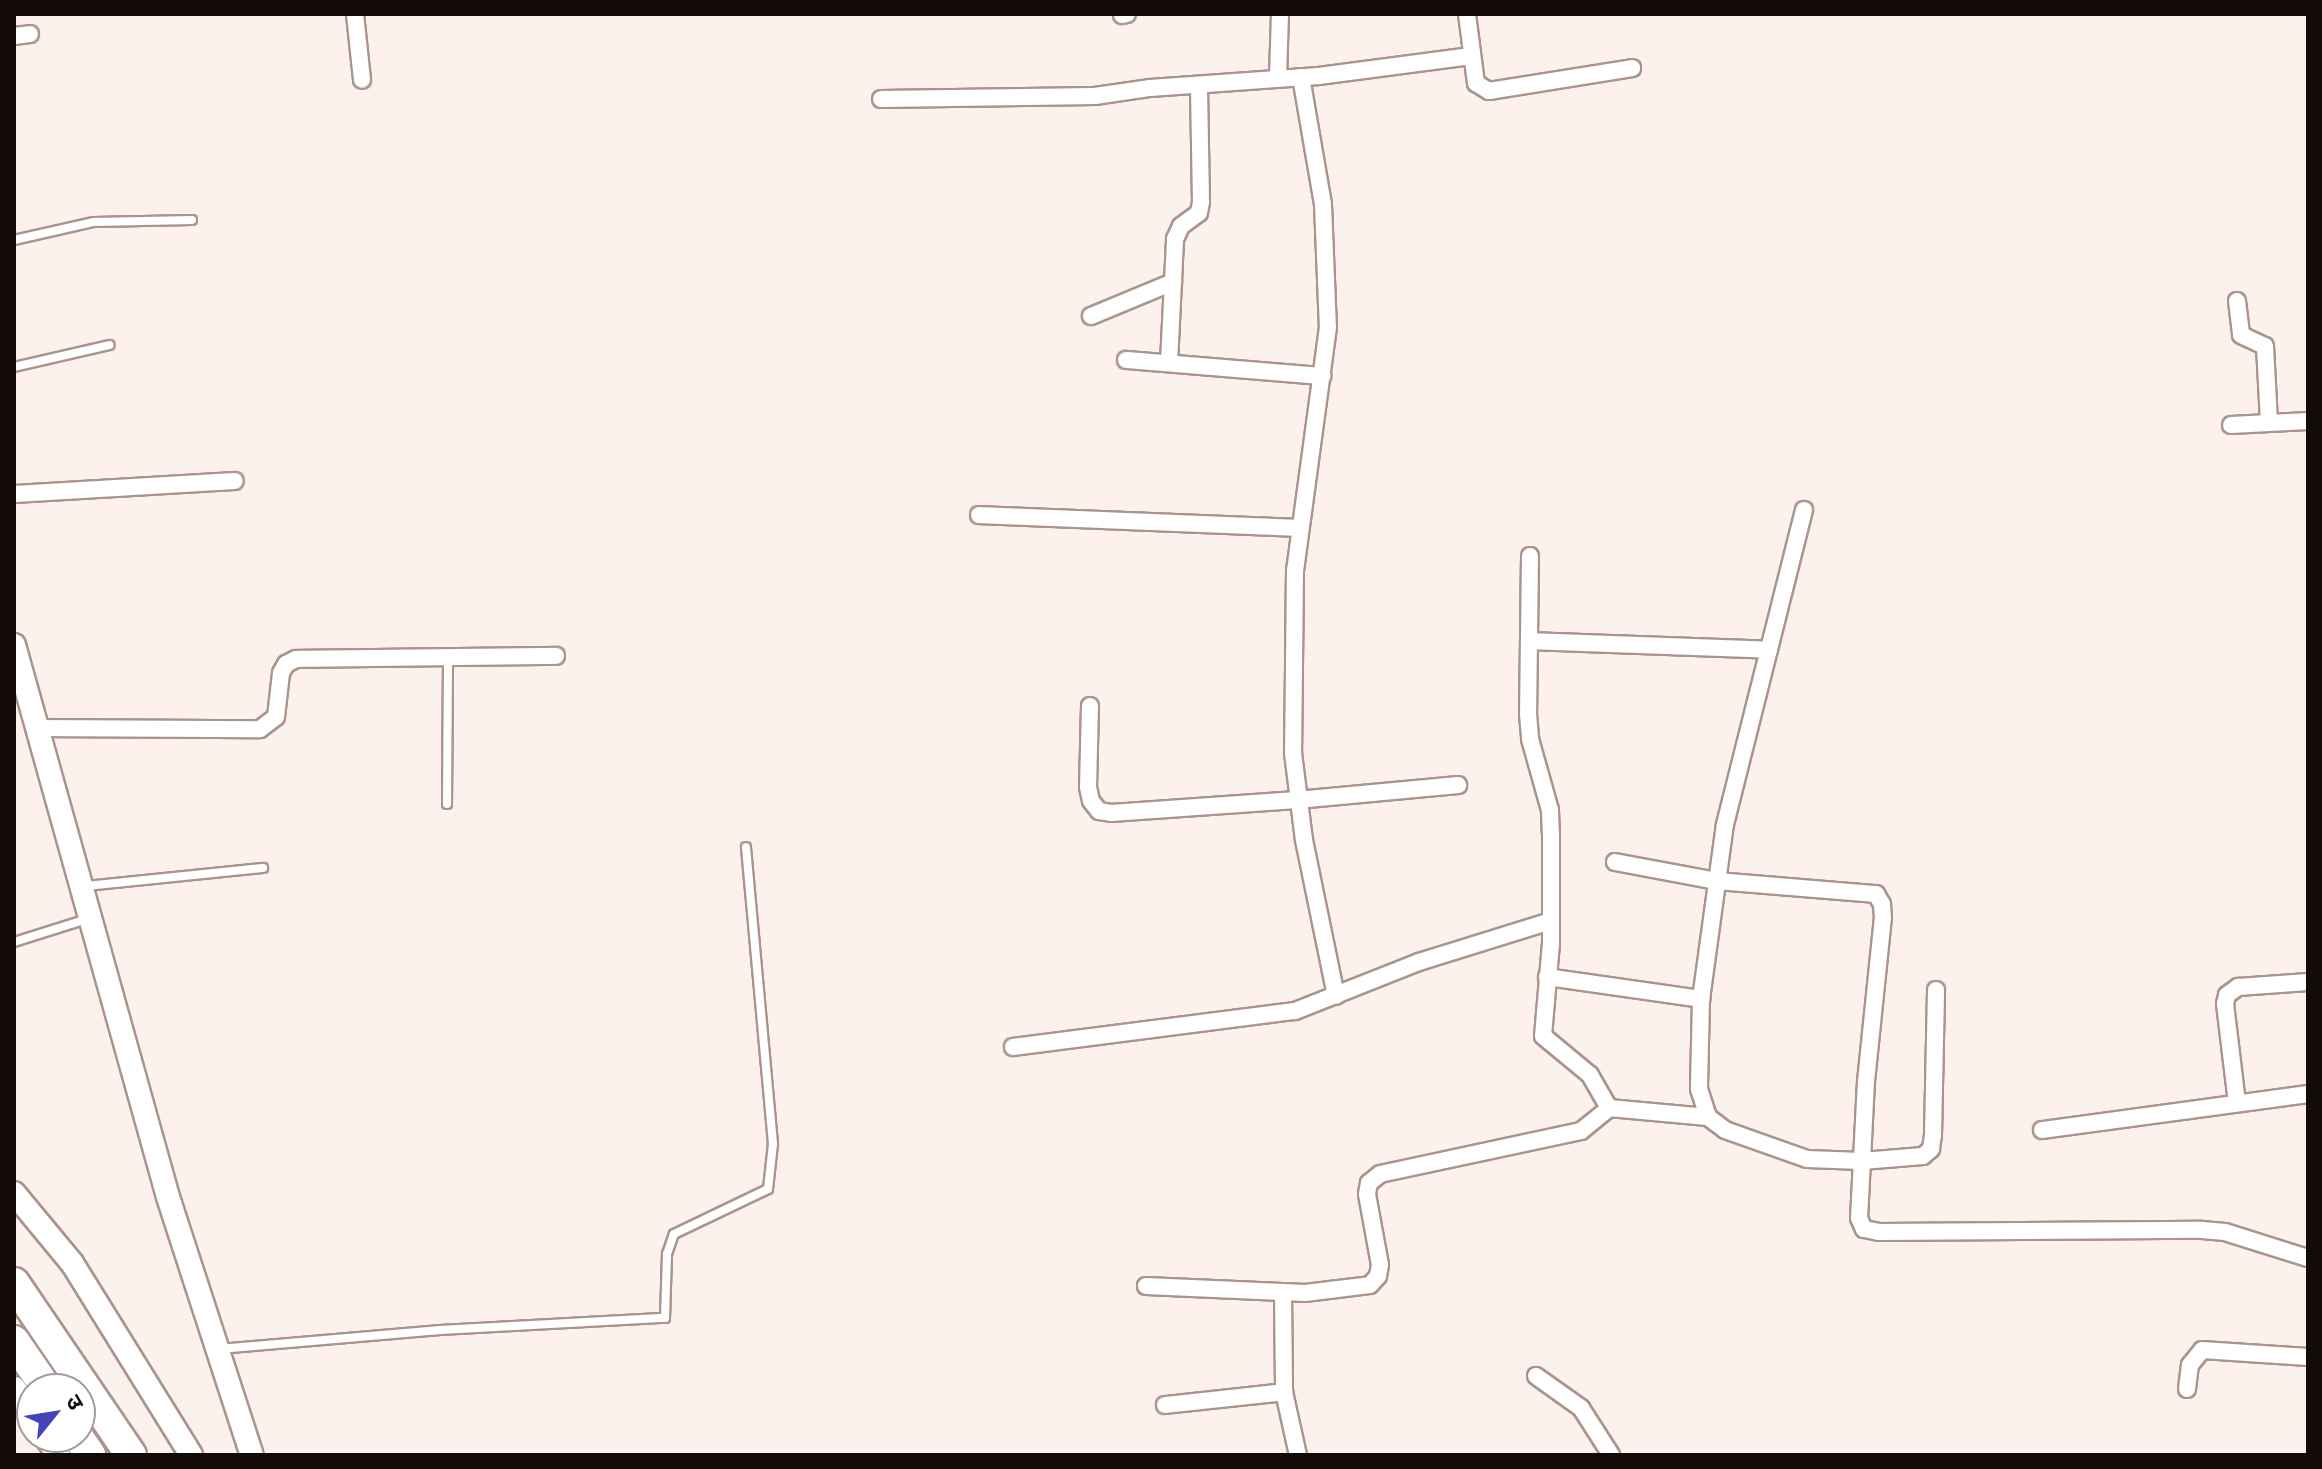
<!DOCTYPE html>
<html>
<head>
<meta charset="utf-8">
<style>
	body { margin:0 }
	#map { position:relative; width:2322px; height:1469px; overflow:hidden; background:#fcf1ed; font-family:Raleway,"Noto Sans Devanagari",sans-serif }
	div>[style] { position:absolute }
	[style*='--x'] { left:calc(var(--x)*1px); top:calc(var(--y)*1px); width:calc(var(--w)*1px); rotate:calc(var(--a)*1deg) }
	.roads { filter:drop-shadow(2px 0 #ab948b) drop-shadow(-2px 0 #ab948b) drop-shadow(0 2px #ab948b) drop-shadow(0 -2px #ab948b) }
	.lane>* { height:8px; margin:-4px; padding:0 4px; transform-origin:4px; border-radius:4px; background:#fff }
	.street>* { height:16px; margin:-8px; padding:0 8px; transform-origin:8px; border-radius:8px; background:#fff }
	.secondary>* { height:22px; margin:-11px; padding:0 11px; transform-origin:11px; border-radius:11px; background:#fff }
	.highway>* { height:30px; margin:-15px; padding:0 15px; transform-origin:15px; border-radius:15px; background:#fff }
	span { translate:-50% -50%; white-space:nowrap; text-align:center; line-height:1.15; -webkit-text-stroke:6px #fff; paint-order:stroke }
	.frame { position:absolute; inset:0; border:16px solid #130b08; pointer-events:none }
	.north { position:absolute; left:16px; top:1373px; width:80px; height:80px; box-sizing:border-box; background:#fff; border:2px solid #a19d9c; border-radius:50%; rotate:60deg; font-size:22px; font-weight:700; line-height:32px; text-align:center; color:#130b08 }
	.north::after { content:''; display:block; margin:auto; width:28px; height:36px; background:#4444b9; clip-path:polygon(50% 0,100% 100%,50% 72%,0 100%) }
</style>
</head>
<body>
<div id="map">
	<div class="roads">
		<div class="lane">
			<div style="--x:14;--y:240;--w:82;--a:-12.7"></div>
			<div style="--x:94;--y:222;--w:98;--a:-1.2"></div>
			<div style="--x:14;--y:367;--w:98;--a:-13"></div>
			<div style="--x:447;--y:804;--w:146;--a:-89.6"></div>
			<div style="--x:85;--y:886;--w:179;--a:-5.8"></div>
			<div style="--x:14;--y:942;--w:80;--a:-17.5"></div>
			<div style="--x:219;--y:1349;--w:222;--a:-4.9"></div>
			<div style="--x:440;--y:1330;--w:225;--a:-3.1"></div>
			<div style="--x:665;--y:1318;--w:64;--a:-88.2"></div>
			<div style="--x:667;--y:1254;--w:21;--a:-71"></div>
			<div style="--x:674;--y:1234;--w:104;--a:-25.6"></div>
			<div style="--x:768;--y:1189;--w:45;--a:-83.7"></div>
			<div style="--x:773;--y:1144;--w:298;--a:-95.2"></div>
		</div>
		<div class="street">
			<div style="--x:355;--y:14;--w:66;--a:83.9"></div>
			<div style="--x:1467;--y:14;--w:70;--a:82.6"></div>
			<div style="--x:1476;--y:83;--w:15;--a:32"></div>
			<div style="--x:1489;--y:91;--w:145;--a:-9.1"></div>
			<div style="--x:1122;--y:15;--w:5;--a:-11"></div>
			<div style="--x:14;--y:36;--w:16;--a:-7"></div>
			<div style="--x:1278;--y:77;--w:63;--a:-88.2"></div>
			<div style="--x:1301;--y:77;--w:130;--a:80.2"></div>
			<div style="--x:1323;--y:205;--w:122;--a:87.7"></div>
			<div style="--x:1328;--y:327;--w:245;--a:97.7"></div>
			<div style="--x:1295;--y:570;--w:183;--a:90.6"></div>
			<div style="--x:1293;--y:753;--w:88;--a:82.8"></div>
			<div style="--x:1304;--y:840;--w:159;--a:78.4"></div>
			<div style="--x:881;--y:99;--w:214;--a:-0.8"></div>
			<div style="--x:1095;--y:96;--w:56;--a:-8.3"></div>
			<div style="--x:1150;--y:88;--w:169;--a:-4.1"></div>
			<div style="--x:1319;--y:76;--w:153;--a:-7.5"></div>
			<div style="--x:2237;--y:301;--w:34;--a:83"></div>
			<div style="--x:2241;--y:335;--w:26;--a:25"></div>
			<div style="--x:2265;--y:346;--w:77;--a:87"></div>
			<div style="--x:1091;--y:316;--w:89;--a:-22.5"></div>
			<div style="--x:1126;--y:360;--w:197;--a:4.7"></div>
			<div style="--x:1169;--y:363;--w:124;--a:-87.2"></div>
			<div style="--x:1175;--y:239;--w:14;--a:-65"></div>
			<div style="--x:1181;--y:226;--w:22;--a:-36"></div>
			<div style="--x:1199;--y:213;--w:11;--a:-80"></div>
			<div style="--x:1201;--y:202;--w:117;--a:-91"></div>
			<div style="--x:2231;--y:425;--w:77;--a:-3"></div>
			<div style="--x:14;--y:494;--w:221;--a:-3.4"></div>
			<div style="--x:1804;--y:510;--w:324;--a:104.1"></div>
			<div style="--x:1725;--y:824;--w:177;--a:97.8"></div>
			<div style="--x:1701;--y:999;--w:90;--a:91.3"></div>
			<div style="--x:1699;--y:1089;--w:29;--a:72"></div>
			<div style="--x:1708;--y:1117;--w:21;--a:37"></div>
			<div style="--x:1725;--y:1130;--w:87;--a:19.5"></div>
			<div style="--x:1807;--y:1159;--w:55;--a:2.1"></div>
			<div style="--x:1862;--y:1161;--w:61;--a:-4.7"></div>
			<div style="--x:1923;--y:1156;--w:11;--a:-41"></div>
			<div style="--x:1931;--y:1149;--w:14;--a:-82"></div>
			<div style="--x:1933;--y:1135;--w:145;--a:-88.8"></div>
			<div style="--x:979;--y:515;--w:320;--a:2.3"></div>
			<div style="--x:1530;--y:556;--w:158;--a:90.7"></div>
			<div style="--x:1528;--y:714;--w:25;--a:85"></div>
			<div style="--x:1530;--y:739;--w:74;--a:74.3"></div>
			<div style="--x:1550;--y:810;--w:23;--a:88"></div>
			<div style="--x:1551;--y:833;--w:110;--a:90"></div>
			<div style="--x:1551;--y:943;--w:93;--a:94.9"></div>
			<div style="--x:1543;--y:1036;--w:61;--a:39.7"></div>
			<div style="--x:1590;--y:1075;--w:38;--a:60"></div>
			<div style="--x:1529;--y:641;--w:240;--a:2.1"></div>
			<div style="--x:1090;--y:706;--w:81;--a:91.4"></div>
			<div style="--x:1088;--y:787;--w:14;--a:78"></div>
			<div style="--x:1091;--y:801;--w:13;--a:51"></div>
			<div style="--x:1099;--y:811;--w:12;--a:9"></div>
			<div style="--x:1111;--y:813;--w:186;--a:-4"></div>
			<div style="--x:1297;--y:800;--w:162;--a:-5.3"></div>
			<div style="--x:35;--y:728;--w:225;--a:0.3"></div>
			<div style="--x:260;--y:729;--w:20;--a:-37"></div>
			<div style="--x:276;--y:717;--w:44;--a:-83.5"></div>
			<div style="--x:281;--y:673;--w:10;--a:-61"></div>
			<div style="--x:286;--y:664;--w:11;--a:-27"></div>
			<div style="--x:296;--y:659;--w:260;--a:-0.7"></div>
			<div style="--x:1615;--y:862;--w:104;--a:10.6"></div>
			<div style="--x:1717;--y:881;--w:160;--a:4.7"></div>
			<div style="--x:1876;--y:894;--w:12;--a:59"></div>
			<div style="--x:1882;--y:904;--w:13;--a:86"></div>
			<div style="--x:1883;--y:917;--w:165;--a:95.9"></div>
			<div style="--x:1866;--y:1081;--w:137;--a:92.9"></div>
			<div style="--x:1859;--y:1218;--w:12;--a:66"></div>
			<div style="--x:1864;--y:1229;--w:15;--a:11"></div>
			<div style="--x:1879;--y:1232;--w:323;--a:-0.4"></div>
			<div style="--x:2202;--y:1230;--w:23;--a:5"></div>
			<div style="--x:2225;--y:1232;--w:87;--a:17.4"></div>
			<div style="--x:1547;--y:977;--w:156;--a:8.1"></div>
			<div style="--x:1013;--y:1047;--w:284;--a:-7.3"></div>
			<div style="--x:1295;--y:1011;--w:133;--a:-21.6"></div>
			<div style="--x:1419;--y:962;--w:138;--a:-17.3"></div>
			<div style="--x:2237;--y:1103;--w:100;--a:-96.9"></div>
			<div style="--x:2225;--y:1004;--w:9;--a:-77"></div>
			<div style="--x:2227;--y:995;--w:14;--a:-36"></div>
			<div style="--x:2238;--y:987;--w:70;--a:-4.1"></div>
			<div style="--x:2042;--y:1130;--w:268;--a:-7.7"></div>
			<div style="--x:1146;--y:1286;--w:159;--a:2.5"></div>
			<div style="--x:1305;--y:1293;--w:65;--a:-7"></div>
			<div style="--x:1370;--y:1285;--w:12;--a:-48"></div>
			<div style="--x:1378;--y:1276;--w:11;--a:-80"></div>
			<div style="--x:1380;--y:1265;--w:72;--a:-100.4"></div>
			<div style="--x:1367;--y:1194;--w:11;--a:-80"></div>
			<div style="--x:1369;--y:1183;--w:14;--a:-39"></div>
			<div style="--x:1380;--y:1174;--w:206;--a:-12.1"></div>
			<div style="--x:1581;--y:1131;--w:36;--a:-39"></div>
			<div style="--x:1609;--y:1108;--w:99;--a:5.2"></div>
			<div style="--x:1283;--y:1292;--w:100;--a:89.4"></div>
			<div style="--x:1284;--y:1392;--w:65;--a:77.5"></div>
			<div style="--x:1536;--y:1376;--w:55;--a:35.4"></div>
			<div style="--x:1581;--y:1408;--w:56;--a:57.4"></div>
			<div style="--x:2187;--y:1389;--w:24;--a:-83"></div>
			<div style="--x:2190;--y:1365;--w:19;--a:-51"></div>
			<div style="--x:2202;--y:1350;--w:106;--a:3.8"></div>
			<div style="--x:1165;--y:1405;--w:120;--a:-6.2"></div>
		</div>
		<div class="secondary">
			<div style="--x:14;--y:645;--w:573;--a:74.41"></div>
			<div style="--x:168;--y:1197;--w:271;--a:72"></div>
			<div style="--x:14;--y:1193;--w:91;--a:50.4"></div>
			<div style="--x:72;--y:1263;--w:226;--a:58.2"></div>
			<div style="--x:14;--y:1388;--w:32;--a:56"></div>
			<div style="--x:46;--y:1437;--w:22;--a:56"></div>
		</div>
		<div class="highway">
			<div style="--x:14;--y:1283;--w:208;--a:55.8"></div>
			<div style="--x:14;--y:1341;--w:58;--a:55.5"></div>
			<div style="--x:78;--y:1437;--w:22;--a:56"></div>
		</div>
	</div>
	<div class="frame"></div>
	<div class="north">उ</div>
</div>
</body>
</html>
